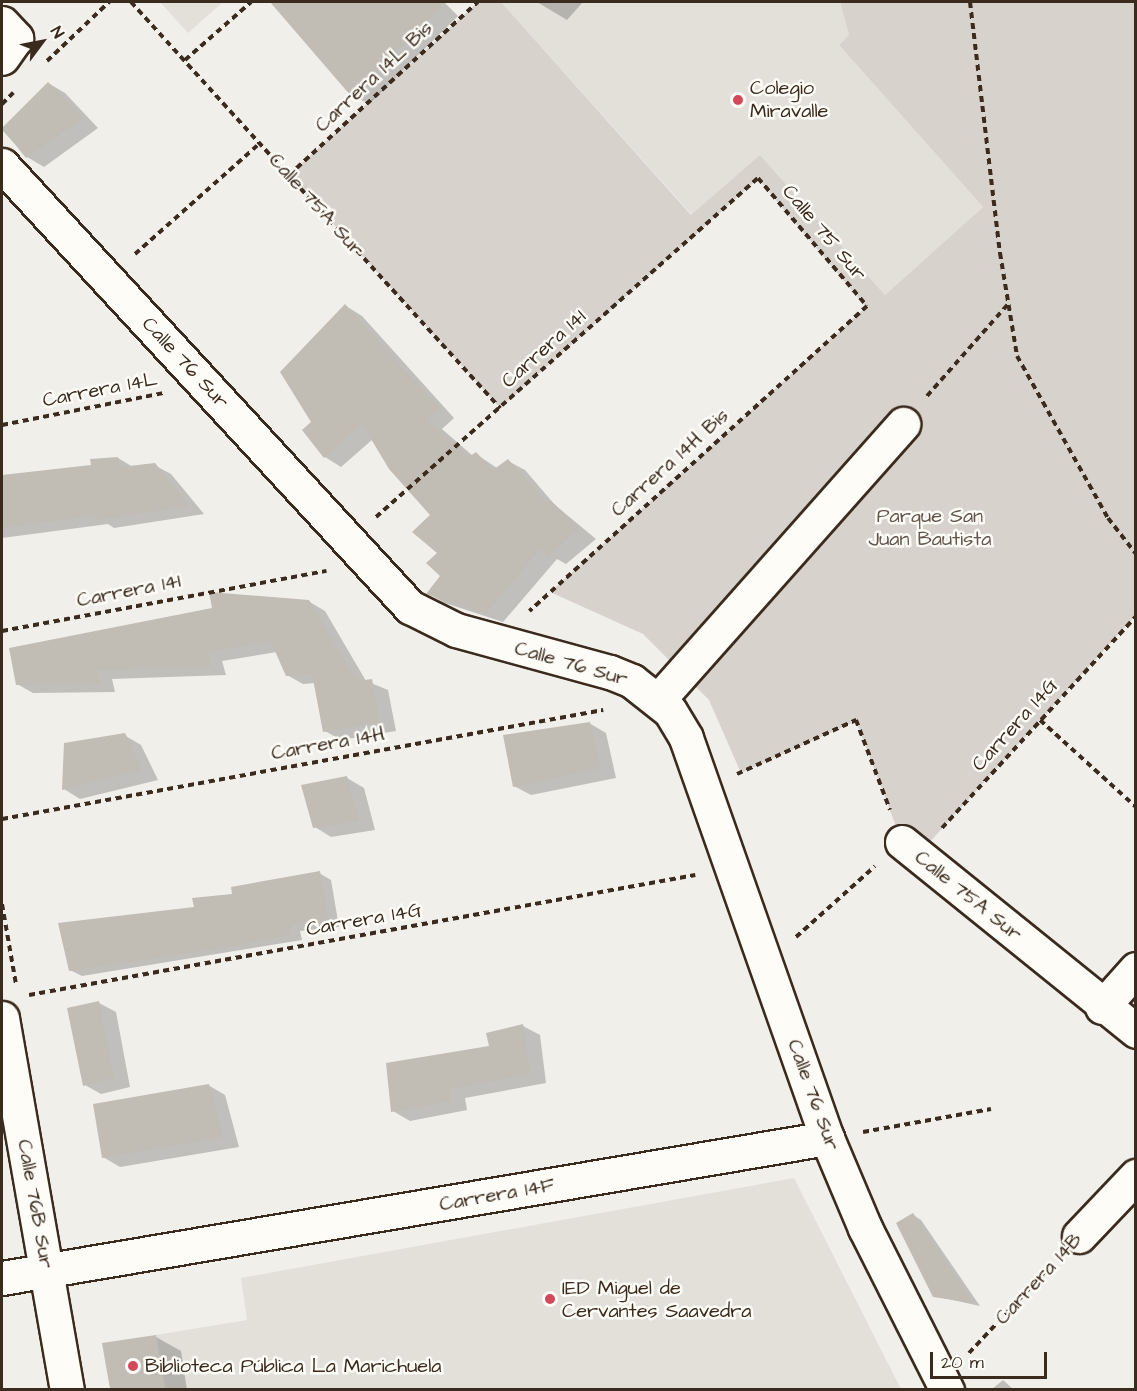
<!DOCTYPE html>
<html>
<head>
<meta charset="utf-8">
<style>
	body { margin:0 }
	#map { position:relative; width:1137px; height:1391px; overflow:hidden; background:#f1efea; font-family:"Architects Daughter",sans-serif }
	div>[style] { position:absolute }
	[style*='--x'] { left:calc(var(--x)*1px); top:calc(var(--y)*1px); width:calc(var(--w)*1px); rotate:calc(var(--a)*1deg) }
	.built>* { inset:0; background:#e3e0da }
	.green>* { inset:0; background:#d7d2cc }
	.shadow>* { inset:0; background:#0003 }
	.building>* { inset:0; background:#c1bcb4 }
	.path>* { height:4px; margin-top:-2px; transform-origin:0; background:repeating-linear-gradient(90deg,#3b2a1e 0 6px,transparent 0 10.5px) }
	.roads { filter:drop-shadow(2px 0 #3b2a1e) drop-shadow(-2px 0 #3b2a1e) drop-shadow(0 2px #3b2a1e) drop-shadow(0 -2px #3b2a1e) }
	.minor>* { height:33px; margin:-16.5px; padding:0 16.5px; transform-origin:16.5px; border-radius:16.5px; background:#fdfcf7 }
	.dots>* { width:16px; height:16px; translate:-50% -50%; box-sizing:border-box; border:3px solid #fdfcf7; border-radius:50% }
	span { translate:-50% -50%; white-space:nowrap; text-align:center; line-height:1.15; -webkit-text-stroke:5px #fdfcf7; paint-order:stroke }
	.street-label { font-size:20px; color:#3b2a1e }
	.poi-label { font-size:20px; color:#3b2a1e }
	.left { translate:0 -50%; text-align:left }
	.park-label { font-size:20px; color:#62544a }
	.frame { position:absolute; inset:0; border:3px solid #3b2a1e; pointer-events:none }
	.north { position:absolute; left:12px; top:12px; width:60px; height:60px; -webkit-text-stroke:4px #fdfcf7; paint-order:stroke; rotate:58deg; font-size:16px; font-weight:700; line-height:24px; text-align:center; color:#3b2a1e }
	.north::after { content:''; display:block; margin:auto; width:21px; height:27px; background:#3b2a1e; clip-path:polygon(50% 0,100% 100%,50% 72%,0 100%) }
	.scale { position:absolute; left:930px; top:1352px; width:117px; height:27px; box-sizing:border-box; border:3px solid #3b2a1e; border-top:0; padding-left:8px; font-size:18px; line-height:21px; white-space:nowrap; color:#3b2a1e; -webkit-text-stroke:4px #fdfcf7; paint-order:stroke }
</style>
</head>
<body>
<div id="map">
	<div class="built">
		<div style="clip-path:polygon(160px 2px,223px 2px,188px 33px)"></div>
		<div style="clip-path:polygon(501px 2px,840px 2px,849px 35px,839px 45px,983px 207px,885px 295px,760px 155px,692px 215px)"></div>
		<div style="clip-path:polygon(794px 1178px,901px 1389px,165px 1389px,156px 1335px,247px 1320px,241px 1278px)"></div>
	</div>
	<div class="green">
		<div style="clip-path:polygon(478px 2px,501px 2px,691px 215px,760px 155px,885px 295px,983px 207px,839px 45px,849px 35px,840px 2px,1135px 2px,1135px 616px,918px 855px,902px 842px,856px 721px,741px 773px,709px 700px,643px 634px,550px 592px,866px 307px,758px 179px,500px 408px,289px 175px)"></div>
	</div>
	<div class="shadow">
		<div style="clip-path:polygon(272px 2px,444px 2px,458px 16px,369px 104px,352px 95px)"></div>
		<div style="clip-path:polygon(537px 2px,583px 2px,567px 20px)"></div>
		<div style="clip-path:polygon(48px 83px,65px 93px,98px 128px,44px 167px,27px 157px,2px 130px)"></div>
		<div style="clip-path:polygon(346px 306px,362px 316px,454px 418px,442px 429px,473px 456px,476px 454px,497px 468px,508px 461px,525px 470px,555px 505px,596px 539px,566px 564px,557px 559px,503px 622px,445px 603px,429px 594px,442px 576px,432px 515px,373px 439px,341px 467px,325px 457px,313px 422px)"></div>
		<div style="clip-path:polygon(118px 458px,133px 467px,154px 465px,171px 474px,204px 514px,114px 528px,108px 524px,2px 538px,2px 476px,92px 466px)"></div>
		<div style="clip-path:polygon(308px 601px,325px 611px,366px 681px,388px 690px,396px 731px,341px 740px,325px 731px,315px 683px,303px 684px,287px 675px,277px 652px,222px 661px,226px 675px,112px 679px,115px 692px,33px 693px,17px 684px)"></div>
		<div style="clip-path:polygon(589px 723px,606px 733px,616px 778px,531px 795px,514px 786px)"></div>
		<div style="clip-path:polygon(124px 735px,141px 745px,158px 780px,80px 799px,64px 789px)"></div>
		<div style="clip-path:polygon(347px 778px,364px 788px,375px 830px,331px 837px,315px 827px)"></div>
		<div style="clip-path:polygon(319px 873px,331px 880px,339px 927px,300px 931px,302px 940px,82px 976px,70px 970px,196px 909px)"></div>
		<div style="clip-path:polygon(99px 1003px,116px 1012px,130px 1087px,101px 1094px,85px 1085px)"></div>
		<div style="clip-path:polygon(523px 1026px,540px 1035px,546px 1083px,465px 1098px,467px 1110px,410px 1121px,393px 1111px)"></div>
		<div style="clip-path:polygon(208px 1085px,225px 1095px,239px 1147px,120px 1167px,103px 1157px)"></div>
		<div style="clip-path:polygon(913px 1215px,921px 1220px,980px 1306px,934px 1296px)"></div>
		<div style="clip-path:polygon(156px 1337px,181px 1351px,187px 1390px,111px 1390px,104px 1345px)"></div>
		<div style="clip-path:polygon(1003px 1380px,1014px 1390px,991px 1390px)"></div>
	</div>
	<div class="building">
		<div style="clip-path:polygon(270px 2px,446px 2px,351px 96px)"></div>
		<div style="clip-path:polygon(48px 82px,83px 118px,26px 158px,2px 128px)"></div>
		<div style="clip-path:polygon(345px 304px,439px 408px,427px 419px,469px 457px,476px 452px,493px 470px,508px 459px,547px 503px,550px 500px,580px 528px,548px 556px,541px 548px,486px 613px,426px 594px,440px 576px,426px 563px,437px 553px,412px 532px,430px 515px,389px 469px,362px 424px,324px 458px,302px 430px,311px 422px,280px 372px)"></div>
		<div style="clip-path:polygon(118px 457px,120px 467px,155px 463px,189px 506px,97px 520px,97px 515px,2px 528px,2px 475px,91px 465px,90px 459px)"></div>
		<div style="clip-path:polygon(209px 592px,309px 600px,357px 681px,372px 679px,380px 722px,323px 732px,312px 674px,286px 676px,271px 642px,207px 652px,211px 667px,97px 670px,100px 684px,16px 685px,9px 648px,212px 608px)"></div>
		<div style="clip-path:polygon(590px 722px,600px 768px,513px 787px,503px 735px)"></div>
		<div style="clip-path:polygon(125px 733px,142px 770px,62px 790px,64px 743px)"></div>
		<div style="clip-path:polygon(347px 776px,359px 821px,313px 828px,301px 785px)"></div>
		<div style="clip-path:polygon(320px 871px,328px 921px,290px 925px,291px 934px,235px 946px,69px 971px,58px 923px,194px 907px,192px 898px,232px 894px,231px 887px)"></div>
		<div style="clip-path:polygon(99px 1001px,114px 1077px,83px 1086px,67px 1008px)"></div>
		<div style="clip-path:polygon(523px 1024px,530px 1074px,449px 1089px,451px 1101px,391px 1112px,386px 1063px,489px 1046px,486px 1033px)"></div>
		<div style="clip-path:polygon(209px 1084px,223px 1137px,102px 1158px,93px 1104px)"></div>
		<div style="clip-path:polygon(913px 1213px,974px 1303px,933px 1297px,896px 1223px)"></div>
		<div style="clip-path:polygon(156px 1335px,165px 1389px,110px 1389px,102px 1343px)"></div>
	</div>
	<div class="path">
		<div style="--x:131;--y:2;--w:549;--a:47.73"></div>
		<div style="--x:970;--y:2;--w:253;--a:83.2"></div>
		<div style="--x:1000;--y:253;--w:104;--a:80.6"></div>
		<div style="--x:1017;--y:356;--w:186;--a:60.7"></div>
		<div style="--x:1108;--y:518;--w:46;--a:52.1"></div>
		<div style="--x:185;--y:60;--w:88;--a:-41.3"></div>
		<div style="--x:47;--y:61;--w:86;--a:-43.6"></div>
		<div style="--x:2;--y:104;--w:16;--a:-45"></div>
		<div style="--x:289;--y:175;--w:256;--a:-42.5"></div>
		<div style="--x:135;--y:254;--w:167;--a:-41.6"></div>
		<div style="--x:927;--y:396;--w:124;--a:-48.6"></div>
		<div style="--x:2;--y:425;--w:164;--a:-11.2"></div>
		<div style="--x:376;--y:517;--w:511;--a:-41.59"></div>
		<div style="--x:758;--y:178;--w:168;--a:49.6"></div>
		<div style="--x:867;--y:306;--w:455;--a:137.9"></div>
		<div style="--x:2;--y:631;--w:330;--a:-10.5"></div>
		<div style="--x:1040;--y:720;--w:130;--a:42.2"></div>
		<div style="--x:737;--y:774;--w:131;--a:-24.4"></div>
		<div style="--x:856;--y:720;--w:96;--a:69.3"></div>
		<div style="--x:2;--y:819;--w:611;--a:-10.28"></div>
		<div style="--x:942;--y:828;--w:287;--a:-47.5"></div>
		<div style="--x:2;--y:904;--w:81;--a:80.1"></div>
		<div style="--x:796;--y:937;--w:106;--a:-41.9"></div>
		<div style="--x:29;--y:995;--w:677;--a:-10.21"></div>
		<div style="--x:863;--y:1132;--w:130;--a:-10.2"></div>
		<div style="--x:969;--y:1353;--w:125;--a:-47"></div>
	</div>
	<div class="roads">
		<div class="minor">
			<div style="--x:2;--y:23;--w:21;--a:47"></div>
			<div style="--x:16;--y:38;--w:24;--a:125"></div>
			<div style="--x:2;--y:165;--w:602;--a:47.29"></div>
			<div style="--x:410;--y:607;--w:51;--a:26.6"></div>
			<div style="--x:456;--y:630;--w:160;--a:15.3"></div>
			<div style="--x:610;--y:672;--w:24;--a:22"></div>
			<div style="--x:632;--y:681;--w:48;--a:38.3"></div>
			<div style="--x:670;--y:711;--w:31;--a:59"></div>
			<div style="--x:686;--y:738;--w:424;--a:70.6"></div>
			<div style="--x:827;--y:1138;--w:98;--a:67.1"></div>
			<div style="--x:865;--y:1228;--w:182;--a:63.2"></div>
			<div style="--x:659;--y:699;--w:368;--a:-48.4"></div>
			<div style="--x:902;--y:842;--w:301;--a:38.9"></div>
			<div style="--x:1102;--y:1007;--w:51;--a:-48.2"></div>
			<div style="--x:2;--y:1018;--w:378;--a:80.1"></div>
			<div style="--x:1079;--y:1236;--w:83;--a:-46.5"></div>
			<div style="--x:2;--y:1278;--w:837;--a:-9.63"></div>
		</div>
	</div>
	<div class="dots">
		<div style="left:738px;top:100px;background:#d1495b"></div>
		<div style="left:550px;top:1299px;background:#d1495b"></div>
		<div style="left:133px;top:1366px;background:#d1495b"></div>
	</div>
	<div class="street-label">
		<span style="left:374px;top:77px;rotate:-43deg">Carrera 14L Bis</span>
		<span style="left:316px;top:205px;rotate:48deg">Calle 75A Sur</span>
		<span style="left:824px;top:233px;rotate:50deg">Calle 75 Sur</span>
		<span style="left:544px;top:349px;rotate:-42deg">Carrera 14I</span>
		<span style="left:185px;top:363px;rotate:47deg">Calle 76 Sur</span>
		<span style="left:100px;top:390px;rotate:-11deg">Carrera 14L</span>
		<span style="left:670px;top:463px;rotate:-42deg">Carrera 14H Bis</span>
		<span style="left:129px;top:591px;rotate:-11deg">Carrera 14I</span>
		<span style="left:571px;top:664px;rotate:16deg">Calle 76 Sur</span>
		<span style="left:1015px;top:725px;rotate:-48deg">Carrera 14G</span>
		<span style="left:328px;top:744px;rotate:-10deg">Carrera 14H</span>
		<span style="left:968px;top:896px;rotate:39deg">Calle 75A Sur</span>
		<span style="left:364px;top:920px;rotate:-10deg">Carrera 14G</span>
		<span style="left:813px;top:1095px;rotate:70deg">Calle 76 Sur</span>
		<span style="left:497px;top:1195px;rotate:-10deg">Carrera 14F</span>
		<span style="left:35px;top:1204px;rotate:80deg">Calle 76B Sur</span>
		<span style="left:1039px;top:1279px;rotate:-47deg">Carrera 14B</span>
	</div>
	<div class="poi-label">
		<span class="left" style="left:750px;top:100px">Colegio<br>Miravalle</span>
		<span class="left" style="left:562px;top:1300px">IED Miguel de<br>Cervantes Saavedra</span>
		<span class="left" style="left:145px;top:1366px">Biblioteca Pública La Marichuela</span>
	</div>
	<div class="park-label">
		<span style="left:930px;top:528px">Parque San<br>Juan Bautista</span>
	</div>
	<div class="frame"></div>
	<div class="north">N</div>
	<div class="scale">20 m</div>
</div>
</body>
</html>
